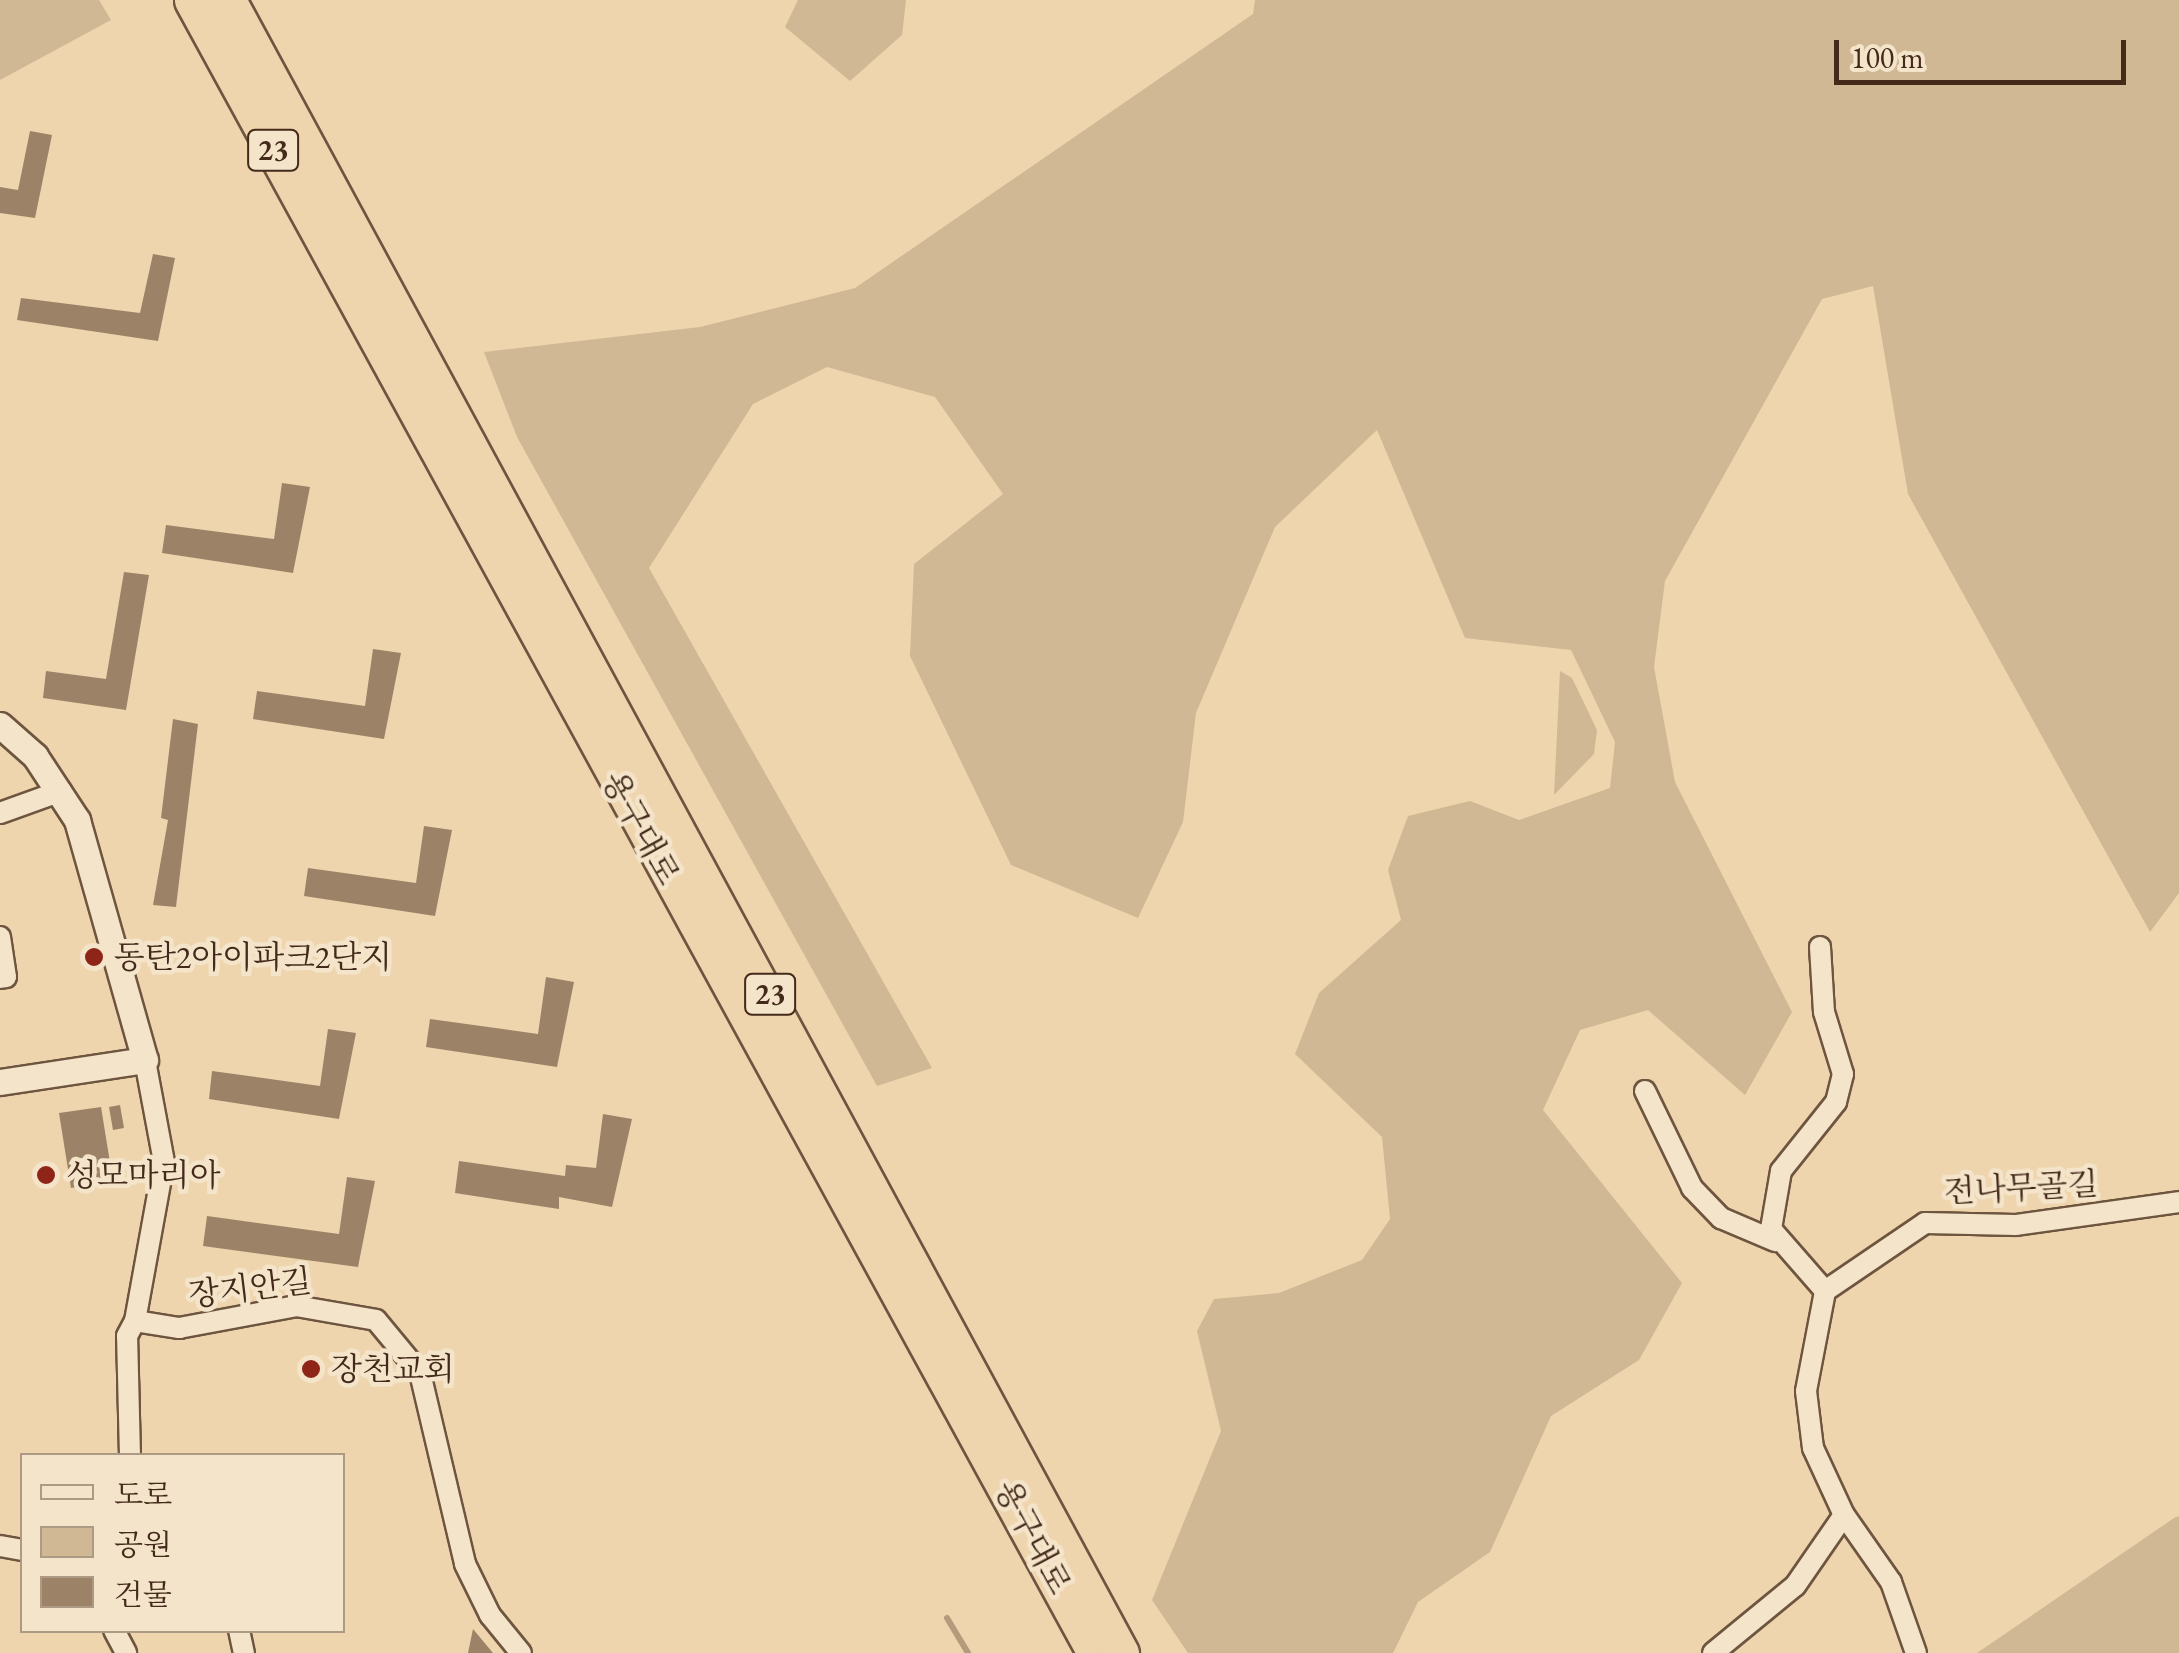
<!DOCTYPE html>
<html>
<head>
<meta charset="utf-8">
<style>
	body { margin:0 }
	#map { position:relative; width:2179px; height:1653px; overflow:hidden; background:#eed5ae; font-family:"EB Garamond","Noto Serif KR",serif }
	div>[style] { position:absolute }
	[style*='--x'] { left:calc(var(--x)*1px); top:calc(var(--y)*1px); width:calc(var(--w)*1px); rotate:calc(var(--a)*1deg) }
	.green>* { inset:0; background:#d1b895 }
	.stream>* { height:6px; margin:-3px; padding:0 3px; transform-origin:3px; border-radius:3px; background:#b49b7c }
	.building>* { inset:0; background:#9c8367 }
	.roads { filter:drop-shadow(2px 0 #6e553f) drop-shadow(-2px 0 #6e553f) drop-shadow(0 2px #6e553f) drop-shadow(0 -2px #6e553f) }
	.minor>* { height:20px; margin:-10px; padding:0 10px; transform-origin:10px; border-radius:10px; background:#f4e4ca }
	.tertiary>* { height:25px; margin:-12.5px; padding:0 12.5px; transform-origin:12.5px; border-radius:12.5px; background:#f4e4ca }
	.trunk>* { height:35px; margin:-17.5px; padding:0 17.5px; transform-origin:17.5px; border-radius:17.5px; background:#eed5ae }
	.dots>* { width:28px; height:28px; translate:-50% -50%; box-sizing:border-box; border:5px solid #f4e4ca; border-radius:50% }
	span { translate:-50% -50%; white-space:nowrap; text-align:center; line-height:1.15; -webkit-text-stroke:9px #f4e4ca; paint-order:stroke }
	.shield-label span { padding:2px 8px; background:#f4e4ca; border:2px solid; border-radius:8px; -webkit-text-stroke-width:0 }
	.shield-label { font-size:30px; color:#432a1a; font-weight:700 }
	.street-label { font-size:32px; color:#432a1a }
	.poi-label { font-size:32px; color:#432a1a }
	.left { translate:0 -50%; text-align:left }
	.legend { position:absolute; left:20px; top:1453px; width:325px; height:180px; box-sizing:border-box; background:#f4e4ca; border:2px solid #ad9a84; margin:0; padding:12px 18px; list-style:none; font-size:30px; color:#432a1a }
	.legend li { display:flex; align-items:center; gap:20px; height:50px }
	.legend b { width:50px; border:2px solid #ad9a84 }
	.scale { position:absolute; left:1834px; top:40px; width:292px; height:45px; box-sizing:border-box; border:5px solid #432a1a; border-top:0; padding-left:12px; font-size:30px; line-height:35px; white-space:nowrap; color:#432a1a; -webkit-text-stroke:8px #f4e4ca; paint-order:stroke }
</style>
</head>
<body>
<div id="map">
	<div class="green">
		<div style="clip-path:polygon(0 0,99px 0,111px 20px,0 80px)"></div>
		<div style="clip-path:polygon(798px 0,906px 0,902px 35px,850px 81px,785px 27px)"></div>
		<div style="clip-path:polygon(1255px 0,2179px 0,2179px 893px,2150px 932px,1908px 494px,1873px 286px,1822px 299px,1665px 581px,1654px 667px,1675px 782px,1792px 1012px,1745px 1095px,1648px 1010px,1580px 1030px,1543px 1110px,1682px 1283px,1639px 1360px,1551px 1416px,1490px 1552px,1418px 1602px,1393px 1653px,1188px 1653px,1152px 1600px,1221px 1431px,1197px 1331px,1214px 1299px,1279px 1293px,1362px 1260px,1390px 1219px,1382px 1137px,1295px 1054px,1319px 993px,1401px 920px,1388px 870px,1408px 816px,1470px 801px,1519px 820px,1610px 788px,1615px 742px,1571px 650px,1465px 638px,1377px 430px,1275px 527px,1196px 713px,1183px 822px,1138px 918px,1011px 865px,910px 656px,914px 564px,1003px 494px,935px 397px,827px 367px,753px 404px,649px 568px,932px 1068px,877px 1086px,517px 437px,484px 352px,700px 327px,855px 288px,1253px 14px)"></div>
		<div style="clip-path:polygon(1560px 671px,1572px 678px,1597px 730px,1594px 754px,1554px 795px)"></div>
		<div style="clip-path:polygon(2179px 1516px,2179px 1653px,1977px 1653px,2174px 1518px)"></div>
	</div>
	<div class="stream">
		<div style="--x:947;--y:1618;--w:41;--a:59"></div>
	</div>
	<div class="building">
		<div style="clip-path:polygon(30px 131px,52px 135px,35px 218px,0 213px,0 187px,18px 190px)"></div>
		<div style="clip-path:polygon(153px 254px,175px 258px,158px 341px,17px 320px,21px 298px,140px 313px)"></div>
		<div style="clip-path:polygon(282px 483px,310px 487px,293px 573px,162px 553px,166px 525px,274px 539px)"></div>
		<div style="clip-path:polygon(124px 572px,149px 575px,126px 710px,43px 698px,46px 671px,106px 679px)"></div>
		<div style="clip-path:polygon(373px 649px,401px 653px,384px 739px,253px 719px,257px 691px,365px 706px)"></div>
		<div style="clip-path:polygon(173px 719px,198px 724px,176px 907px,153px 905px,168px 820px,161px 818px)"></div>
		<div style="clip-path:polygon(424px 826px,452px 830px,435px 916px,304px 896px,308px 868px,416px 883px)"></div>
		<div style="clip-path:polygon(546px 977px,574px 982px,557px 1067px,426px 1047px,430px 1019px,538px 1034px)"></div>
		<div style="clip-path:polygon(328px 1029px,356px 1033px,339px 1119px,209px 1099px,212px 1071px,320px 1086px)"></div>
		<div style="clip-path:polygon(120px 1105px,124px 1128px,113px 1130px,109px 1107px)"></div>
		<div style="clip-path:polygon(101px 1107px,113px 1181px,71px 1188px,59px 1113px)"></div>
		<div style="clip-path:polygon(603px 1114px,632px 1119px,612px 1207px,559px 1197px,559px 1209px,455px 1193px,459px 1161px,565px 1176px,566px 1165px,596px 1168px)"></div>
		<div style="clip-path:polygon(347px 1177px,375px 1181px,358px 1267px,203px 1246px,207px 1216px,339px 1234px)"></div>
		<div style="clip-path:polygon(473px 1629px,493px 1653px,468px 1653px)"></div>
	</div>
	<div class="roads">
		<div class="minor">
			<div style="--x:0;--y:813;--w:65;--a:-19.8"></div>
			<div style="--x:0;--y:937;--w:40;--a:81.5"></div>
			<div style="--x:6;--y:977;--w:6;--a:171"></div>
			<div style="--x:1820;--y:947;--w:65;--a:86.5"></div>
			<div style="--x:1824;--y:1012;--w:65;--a:73"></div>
			<div style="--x:1843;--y:1074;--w:29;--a:104"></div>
			<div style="--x:1836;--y:1102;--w:88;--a:128.6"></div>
			<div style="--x:1781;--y:1171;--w:59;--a:99.8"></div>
			<div style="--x:1771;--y:1229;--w:82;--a:48.9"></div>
			<div style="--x:1645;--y:1091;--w:108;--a:64.1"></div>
			<div style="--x:1692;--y:1188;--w:42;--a:46"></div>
			<div style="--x:1721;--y:1218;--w:59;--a:23.1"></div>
			<div style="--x:135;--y:1321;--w:162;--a:-79.7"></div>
			<div style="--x:164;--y:1162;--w:104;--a:-100.6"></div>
			<div style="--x:130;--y:1456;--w:120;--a:-91.4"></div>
			<div style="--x:127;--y:1336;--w:17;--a:-62"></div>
			<div style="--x:135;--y:1321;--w:45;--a:9"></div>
			<div style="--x:179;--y:1328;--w:119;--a:-10.6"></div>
			<div style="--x:296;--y:1306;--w:81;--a:9.9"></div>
			<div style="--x:376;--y:1320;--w:69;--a:50.3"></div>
			<div style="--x:420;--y:1373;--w:196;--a:76.7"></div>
			<div style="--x:465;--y:1564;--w:57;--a:63.9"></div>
			<div style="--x:490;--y:1615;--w:49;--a:50.8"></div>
			<div style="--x:0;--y:1546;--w:22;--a:10"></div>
			<div style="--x:114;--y:1630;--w:26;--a:62"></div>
			<div style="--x:239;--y:1630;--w:24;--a:78"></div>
			<div style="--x:1713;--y:1653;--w:106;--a:-39.3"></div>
			<div style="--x:1795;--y:1586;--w:86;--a:-55.4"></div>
			<div style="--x:1916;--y:1653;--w:75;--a:-109.4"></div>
			<div style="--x:1891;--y:1582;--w:82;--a:-125"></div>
			<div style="--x:1844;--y:1515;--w:74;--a:-114.8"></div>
			<div style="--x:1813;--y:1448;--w:57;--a:-97"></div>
			<div style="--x:1806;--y:1391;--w:102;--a:-79.2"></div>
			<div style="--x:1825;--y:1291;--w:121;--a:-34.2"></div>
			<div style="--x:1925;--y:1223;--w:91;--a:1.3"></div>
			<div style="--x:2016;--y:1225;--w:165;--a:-8"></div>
		</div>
		<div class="tertiary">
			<div style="--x:0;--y:725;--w:47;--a:41.5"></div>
			<div style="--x:35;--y:756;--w:77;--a:56.7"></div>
			<div style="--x:77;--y:820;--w:249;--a:74.2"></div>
			<div style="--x:145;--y:1060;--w:147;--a:171.4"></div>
		</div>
		<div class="trunk">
			<div style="--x:192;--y:0;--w:1884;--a:61.35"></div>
			<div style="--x:228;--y:0;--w:1879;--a:61.62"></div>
		</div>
	</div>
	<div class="dots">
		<div style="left:94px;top:957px;background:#8f2418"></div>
		<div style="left:46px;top:1175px;background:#8f2418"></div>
		<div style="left:311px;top:1369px;background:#8f2418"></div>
	</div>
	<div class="shield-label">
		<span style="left:273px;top:150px">23</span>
		<span style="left:770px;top:994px">23</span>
	</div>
	<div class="street-label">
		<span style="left:641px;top:828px;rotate:61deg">용구대로</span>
		<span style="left:2021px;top:1188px;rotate:-3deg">전나무골길</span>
		<span style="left:250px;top:1288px;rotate:-7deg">장지안길</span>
		<span style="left:1033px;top:1537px;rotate:62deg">용구대로</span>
	</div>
	<div class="poi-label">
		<span class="left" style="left:114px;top:957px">동탄2아이파크2단지</span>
		<span class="left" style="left:66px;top:1175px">성모마리아</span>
		<span class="left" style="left:331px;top:1369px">장천교회</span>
	</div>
	<ul class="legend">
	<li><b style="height:12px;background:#f4e4ca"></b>도로</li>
	<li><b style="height:28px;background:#d1b895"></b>공원</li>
	<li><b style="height:28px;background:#9c8367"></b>건물</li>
	</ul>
	<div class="scale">100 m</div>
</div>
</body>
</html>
